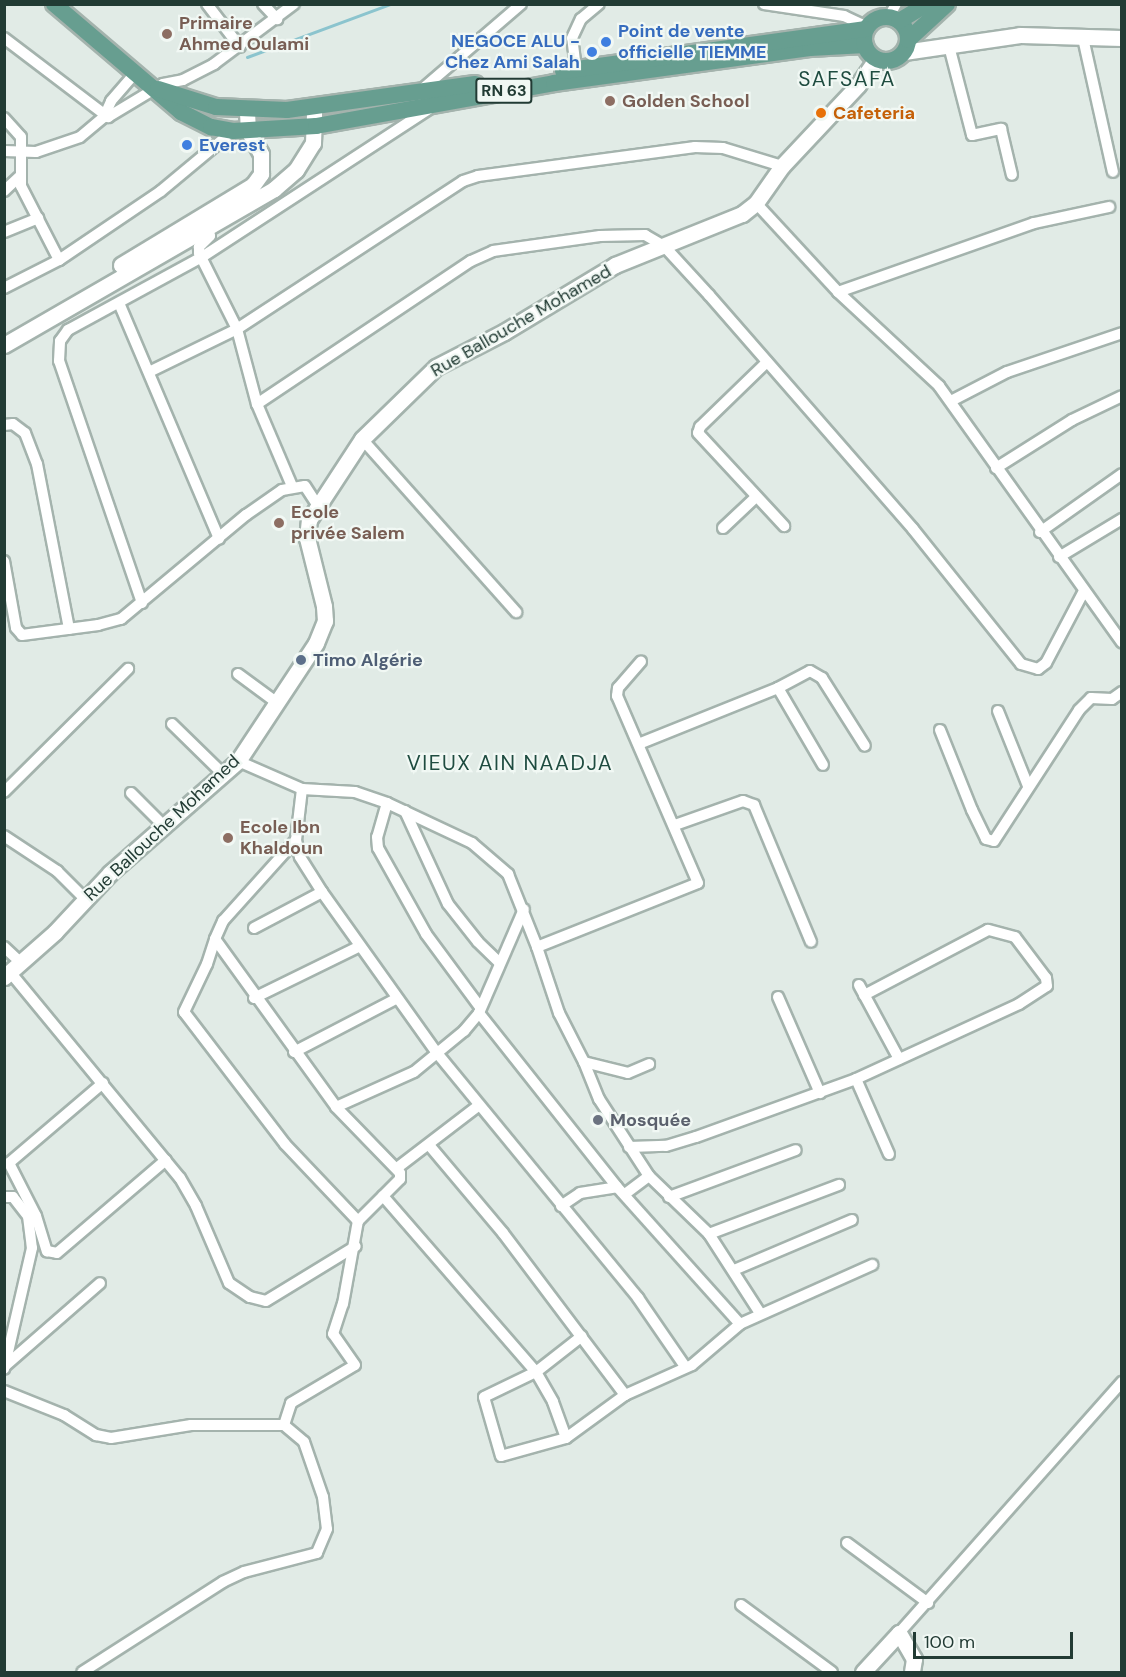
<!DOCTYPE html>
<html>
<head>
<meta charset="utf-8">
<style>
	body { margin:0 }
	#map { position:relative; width:1126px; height:1677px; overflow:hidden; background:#e1ebe6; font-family:"DM Sans",sans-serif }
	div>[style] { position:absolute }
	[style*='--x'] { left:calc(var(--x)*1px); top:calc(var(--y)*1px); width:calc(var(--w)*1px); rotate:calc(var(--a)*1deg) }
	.stream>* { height:3px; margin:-1.5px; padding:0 1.5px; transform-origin:1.5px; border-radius:1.5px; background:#8bc4ce }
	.roads { filter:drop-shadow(2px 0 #a4b3ad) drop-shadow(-2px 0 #a4b3ad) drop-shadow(0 2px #a4b3ad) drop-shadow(0 -2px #a4b3ad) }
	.street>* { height:10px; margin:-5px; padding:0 5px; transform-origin:5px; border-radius:5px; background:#fff }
	.secondary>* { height:15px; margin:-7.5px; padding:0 7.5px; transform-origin:7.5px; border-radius:7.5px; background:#fff }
	.primary>* { height:16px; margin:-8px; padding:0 8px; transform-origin:8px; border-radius:8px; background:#679e90 }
	.primary>.ring { margin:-8px; padding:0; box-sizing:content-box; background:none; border:16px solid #679e90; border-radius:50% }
	.dots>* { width:16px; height:16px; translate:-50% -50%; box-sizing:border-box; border:3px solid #f1f8f4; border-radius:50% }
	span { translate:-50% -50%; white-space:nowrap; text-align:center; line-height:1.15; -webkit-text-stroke:4.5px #f1f8f4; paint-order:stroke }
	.shield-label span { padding:2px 4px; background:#f1f8f4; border:2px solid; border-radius:4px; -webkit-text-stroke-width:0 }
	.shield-label { font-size:16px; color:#223b34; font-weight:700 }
	.education-label { font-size:18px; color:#785e54; font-weight:700 }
	.left { translate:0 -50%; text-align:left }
	.shop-label { font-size:18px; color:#366cbe; font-weight:700 }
	.right { translate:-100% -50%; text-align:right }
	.food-label { font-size:18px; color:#c56008; font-weight:700 }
	.street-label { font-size:18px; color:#223b34 }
	.service-label { font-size:18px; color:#4e5e75; font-weight:700 }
	.worship-label { font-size:18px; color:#5b616d; font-weight:700 }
	.quarter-label { font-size:21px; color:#1f4c40; letter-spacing:1.5px }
	.frame { position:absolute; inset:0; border:6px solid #223b34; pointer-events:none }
	.scale { position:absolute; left:913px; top:1632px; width:160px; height:27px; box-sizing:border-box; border:3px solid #223b34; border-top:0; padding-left:8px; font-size:18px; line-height:21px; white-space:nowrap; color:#223b34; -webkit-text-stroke:4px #f1f8f4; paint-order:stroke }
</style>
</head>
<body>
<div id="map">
	<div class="stream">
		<div style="--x:247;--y:57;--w:153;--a:-20.3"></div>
	</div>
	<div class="roads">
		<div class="street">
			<div style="--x:207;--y:4;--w:54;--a:52.5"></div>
			<div style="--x:263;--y:4;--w:21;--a:47"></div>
			<div style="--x:764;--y:4;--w:81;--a:8.5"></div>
			<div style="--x:844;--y:16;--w:26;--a:25"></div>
			<div style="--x:889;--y:17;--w:15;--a:-62"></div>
			<div style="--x:4;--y:38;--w:131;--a:37.2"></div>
			<div style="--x:108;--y:117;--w:64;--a:-31"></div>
			<div style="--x:163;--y:84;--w:20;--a:-11"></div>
			<div style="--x:183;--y:80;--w:35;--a:-27"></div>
			<div style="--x:214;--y:64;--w:100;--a:-36.9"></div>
			<div style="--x:1083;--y:38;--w:137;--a:77.4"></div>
			<div style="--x:949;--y:46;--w:92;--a:75.5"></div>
			<div style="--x:972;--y:135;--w:30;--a:-12"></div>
			<div style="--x:1001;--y:129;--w:47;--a:76.6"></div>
			<div style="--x:576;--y:69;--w:31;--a:-97"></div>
			<div style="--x:572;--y:38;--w:21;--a:-65"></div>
			<div style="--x:581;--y:19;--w:23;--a:-40"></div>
			<div style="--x:420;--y:91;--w:133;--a:-40.7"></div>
			<div style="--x:4;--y:118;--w:25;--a:48"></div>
			<div style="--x:21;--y:137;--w:49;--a:90"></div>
			<div style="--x:21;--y:186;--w:83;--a:62.8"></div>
			<div style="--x:4;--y:151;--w:32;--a:2"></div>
			<div style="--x:36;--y:152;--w:46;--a:-18.8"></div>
			<div style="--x:80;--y:137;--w:31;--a:-40"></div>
			<div style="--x:104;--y:117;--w:17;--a:-66"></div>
			<div style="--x:111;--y:101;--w:37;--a:-49"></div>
			<div style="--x:4;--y:191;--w:21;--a:-43"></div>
			<div style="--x:756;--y:203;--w:121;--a:47.3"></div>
			<div style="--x:838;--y:292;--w:138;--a:42.9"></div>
			<div style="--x:939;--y:386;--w:315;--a:54.5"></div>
			<div style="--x:208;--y:228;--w:8;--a:76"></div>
			<div style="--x:210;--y:236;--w:16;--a:135"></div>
			<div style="--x:199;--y:247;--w:6;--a:90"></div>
			<div style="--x:199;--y:253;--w:85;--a:63.4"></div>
			<div style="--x:237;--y:329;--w:78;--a:75.1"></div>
			<div style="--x:257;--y:404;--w:89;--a:66.9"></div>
			<div style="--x:4;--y:232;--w:37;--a:-22"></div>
			<div style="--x:4;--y:288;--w:62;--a:-27"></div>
			<div style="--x:59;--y:260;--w:123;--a:-34.1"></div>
			<div style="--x:161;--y:191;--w:94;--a:-39.8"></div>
			<div style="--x:838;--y:292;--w:208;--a:-19.4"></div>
			<div style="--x:1034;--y:223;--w:77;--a:-12"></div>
			<div style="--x:119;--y:303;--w:256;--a:67"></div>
			<div style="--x:767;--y:362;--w:93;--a:135.9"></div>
			<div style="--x:700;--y:427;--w:6;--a:108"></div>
			<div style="--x:698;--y:433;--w:127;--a:47.2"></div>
			<div style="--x:149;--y:372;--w:98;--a:-26"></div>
			<div style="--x:237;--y:329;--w:270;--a:-33.2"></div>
			<div style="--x:463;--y:181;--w:16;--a:-18"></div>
			<div style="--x:478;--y:176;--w:219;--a:-7.6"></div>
			<div style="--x:695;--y:147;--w:28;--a:2"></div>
			<div style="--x:723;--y:148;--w:62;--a:17"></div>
			<div style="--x:951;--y:401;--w:63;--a:-27.4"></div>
			<div style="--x:1007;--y:372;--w:121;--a:-18.7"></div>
			<div style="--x:257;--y:404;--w:257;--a:-33.8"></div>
			<div style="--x:471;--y:261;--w:24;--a:-24"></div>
			<div style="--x:493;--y:251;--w:108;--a:-8"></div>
			<div style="--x:600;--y:236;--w:45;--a:-1.3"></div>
			<div style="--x:645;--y:235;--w:22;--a:30"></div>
			<div style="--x:664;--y:246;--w:67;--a:47.4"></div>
			<div style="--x:709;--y:295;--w:310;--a:48.9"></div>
			<div style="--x:913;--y:529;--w:173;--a:51.3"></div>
			<div style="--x:1021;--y:664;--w:18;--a:16"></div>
			<div style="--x:1038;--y:669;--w:10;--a:-37"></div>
			<div style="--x:1046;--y:663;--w:81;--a:-62.2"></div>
			<div style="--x:4;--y:425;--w:9;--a:-6"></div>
			<div style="--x:13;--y:424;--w:15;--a:37"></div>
			<div style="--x:25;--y:433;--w:33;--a:69"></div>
			<div style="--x:37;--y:464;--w:168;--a:79"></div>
			<div style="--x:362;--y:439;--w:232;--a:48.3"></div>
			<div style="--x:996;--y:468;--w:90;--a:-32.3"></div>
			<div style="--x:1072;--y:420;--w:55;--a:-25.6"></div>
			<div style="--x:723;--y:528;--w:45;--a:-43.2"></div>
			<div style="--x:1040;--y:532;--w:100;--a:-35.3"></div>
			<div style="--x:1059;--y:557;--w:74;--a:-31.1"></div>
			<div style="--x:4;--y:561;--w:68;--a:79.8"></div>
			<div style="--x:16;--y:628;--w:9;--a:49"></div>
			<div style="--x:22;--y:635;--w:77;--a:-7.5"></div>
			<div style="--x:98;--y:625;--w:24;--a:-15"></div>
			<div style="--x:121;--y:619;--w:163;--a:-39.8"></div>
			<div style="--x:246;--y:515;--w:44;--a:-34.8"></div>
			<div style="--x:282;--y:490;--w:23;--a:-10"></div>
			<div style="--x:305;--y:486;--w:24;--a:57"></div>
			<div style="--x:142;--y:603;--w:256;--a:-108.9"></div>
			<div style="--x:59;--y:361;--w:20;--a:-87"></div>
			<div style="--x:60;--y:341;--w:14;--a:-54"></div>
			<div style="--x:68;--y:330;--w:153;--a:-28.6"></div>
			<div style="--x:202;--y:257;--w:271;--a:-33.1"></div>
			<div style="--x:238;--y:674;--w:47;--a:36.4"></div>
			<div style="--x:778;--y:688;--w:89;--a:59.7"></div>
			<div style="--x:998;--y:711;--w:81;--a:68.2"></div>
			<div style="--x:172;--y:724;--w:71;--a:44.4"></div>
			<div style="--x:940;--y:730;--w:86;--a:68.2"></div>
			<div style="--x:972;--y:810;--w:32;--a:64"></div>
			<div style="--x:986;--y:839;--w:8;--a:14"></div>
			<div style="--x:994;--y:841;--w:156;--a:-57"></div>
			<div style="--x:1079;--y:710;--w:17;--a:-45"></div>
			<div style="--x:1091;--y:698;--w:21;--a:3"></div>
			<div style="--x:1112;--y:699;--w:12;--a:-35"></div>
			<div style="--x:641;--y:743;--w:148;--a:-21.9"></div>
			<div style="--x:778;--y:688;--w:36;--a:-28"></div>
			<div style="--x:810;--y:671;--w:14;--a:30"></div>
			<div style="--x:822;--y:678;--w:80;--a:57.7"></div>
			<div style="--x:238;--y:761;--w:70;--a:23.6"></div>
			<div style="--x:302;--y:789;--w:53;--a:3.2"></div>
			<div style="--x:355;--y:792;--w:34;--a:19"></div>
			<div style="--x:387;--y:803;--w:94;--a:25.2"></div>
			<div style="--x:472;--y:843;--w:48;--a:40.7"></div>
			<div style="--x:508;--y:874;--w:79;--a:68.3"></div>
			<div style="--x:537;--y:947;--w:173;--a:-21.7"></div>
			<div style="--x:698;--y:883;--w:204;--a:-113.4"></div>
			<div style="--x:617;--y:696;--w:8;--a:-83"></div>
			<div style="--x:618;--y:688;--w:35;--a:-49"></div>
			<div style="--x:302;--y:789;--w:51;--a:96.7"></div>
			<div style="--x:296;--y:840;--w:17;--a:77"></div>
			<div style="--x:300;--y:857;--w:41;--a:57.8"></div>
			<div style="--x:322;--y:892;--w:198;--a:54.5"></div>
			<div style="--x:437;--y:1053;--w:317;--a:50.6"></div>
			<div style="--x:638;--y:1298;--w:81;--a:55.5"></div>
			<div style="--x:4;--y:792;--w:175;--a:-44.8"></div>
			<div style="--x:131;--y:793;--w:47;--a:45"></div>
			<div style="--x:387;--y:803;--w:35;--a:106"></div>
			<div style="--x:377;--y:837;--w:11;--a:85"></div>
			<div style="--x:378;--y:848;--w:98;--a:60.8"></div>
			<div style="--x:426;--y:934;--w:91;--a:53.5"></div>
			<div style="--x:405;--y:811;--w:102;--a:65.2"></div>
			<div style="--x:448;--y:904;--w:48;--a:51.7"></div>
			<div style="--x:478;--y:942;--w:30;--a:44"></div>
			<div style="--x:675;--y:825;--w:72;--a:-19.4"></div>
			<div style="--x:743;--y:801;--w:12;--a:20"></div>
			<div style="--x:754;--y:805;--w:148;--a:67.4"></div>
			<div style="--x:4;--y:836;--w:64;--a:33.4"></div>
			<div style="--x:57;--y:871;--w:40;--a:45"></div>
			<div style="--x:254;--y:928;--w:77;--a:-27.9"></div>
			<div style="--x:215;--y:939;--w:207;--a:54.2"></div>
			<div style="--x:336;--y:1107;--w:92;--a:45.9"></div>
			<div style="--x:400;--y:1173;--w:6;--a:90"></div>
			<div style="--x:400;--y:1179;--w:59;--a:135"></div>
			<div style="--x:358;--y:1221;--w:106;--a:-133.5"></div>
			<div style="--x:285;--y:1144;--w:166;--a:-127.4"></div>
			<div style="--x:184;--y:1012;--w:53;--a:-64.4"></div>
			<div style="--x:207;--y:964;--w:26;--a:-72"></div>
			<div style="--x:215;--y:939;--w:20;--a:-66"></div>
			<div style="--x:223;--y:921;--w:109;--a:-48"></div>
			<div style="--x:4;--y:947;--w:23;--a:43"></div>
			<div style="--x:537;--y:947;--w:70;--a:71.6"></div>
			<div style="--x:559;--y:1013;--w:55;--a:63"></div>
			<div style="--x:584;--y:1062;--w:45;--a:14"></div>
			<div style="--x:628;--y:1073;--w:23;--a:-23"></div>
			<div style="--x:10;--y:972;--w:267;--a:50.5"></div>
			<div style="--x:180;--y:1178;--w:32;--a:60"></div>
			<div style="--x:196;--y:1206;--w:84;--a:66.8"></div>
			<div style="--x:229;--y:1283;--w:25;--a:34"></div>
			<div style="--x:250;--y:1297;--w:16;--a:14"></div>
			<div style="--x:266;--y:1301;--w:105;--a:-31.4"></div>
			<div style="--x:859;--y:985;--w:84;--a:61.6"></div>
			<div style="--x:778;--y:997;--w:105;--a:66.4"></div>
			<div style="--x:254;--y:998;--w:116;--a:-26.1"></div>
			<div style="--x:479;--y:1013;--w:222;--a:51.6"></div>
			<div style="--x:617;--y:1187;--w:184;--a:48.1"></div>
			<div style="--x:294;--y:1052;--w:115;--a:-27.5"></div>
			<div style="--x:584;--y:1062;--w:40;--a:68"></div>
			<div style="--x:599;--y:1099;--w:92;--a:57"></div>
			<div style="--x:649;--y:1176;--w:83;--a:44"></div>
			<div style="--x:709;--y:1234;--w:139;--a:-20.7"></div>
			<div style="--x:856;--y:1079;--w:82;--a:66.3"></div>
			<div style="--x:103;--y:1083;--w:123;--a:139.6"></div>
			<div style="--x:9;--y:1163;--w:59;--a:63"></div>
			<div style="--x:36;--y:1216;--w:37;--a:73"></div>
			<div style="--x:47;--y:1251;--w:10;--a:11"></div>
			<div style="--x:57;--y:1253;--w:143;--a:-40.5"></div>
			<div style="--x:336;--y:1107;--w:85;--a:-24.2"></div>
			<div style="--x:414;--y:1072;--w:65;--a:-39.4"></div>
			<div style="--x:464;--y:1031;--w:23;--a:-50"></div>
			<div style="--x:479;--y:1013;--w:113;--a:-66.6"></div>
			<div style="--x:429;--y:1145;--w:115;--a:49.9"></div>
			<div style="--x:503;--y:1233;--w:203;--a:53"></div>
			<div style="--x:629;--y:1147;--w:37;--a:-2"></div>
			<div style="--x:666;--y:1146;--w:31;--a:-17"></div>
			<div style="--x:696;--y:1137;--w:170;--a:-19.9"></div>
			<div style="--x:856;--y:1079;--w:179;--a:-24.7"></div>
			<div style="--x:1019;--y:1004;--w:33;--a:-33"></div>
			<div style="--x:1047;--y:986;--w:8;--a:-97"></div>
			<div style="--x:1046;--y:978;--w:51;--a:-127.1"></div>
			<div style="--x:1015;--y:937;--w:28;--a:-165"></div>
			<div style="--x:988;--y:930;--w:140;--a:152.3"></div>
			<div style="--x:397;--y:1168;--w:102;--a:-37.4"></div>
			<div style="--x:625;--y:1194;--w:30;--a:-37"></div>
			<div style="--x:383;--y:1196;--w:233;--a:49"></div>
			<div style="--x:536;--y:1372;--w:34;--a:60"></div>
			<div style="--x:553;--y:1402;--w:38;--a:70"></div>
			<div style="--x:566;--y:1438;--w:67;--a:164.5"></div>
			<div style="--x:501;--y:1456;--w:61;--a:-106.1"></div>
			<div style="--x:484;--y:1397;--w:58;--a:-25.7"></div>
			<div style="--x:536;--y:1372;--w:58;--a:-38"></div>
			<div style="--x:4;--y:1197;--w:9;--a:0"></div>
			<div style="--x:13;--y:1197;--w:24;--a:52"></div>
			<div style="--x:28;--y:1216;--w:32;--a:83"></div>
			<div style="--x:32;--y:1248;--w:124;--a:103"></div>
			<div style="--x:669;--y:1197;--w:135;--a:-20.3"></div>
			<div style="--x:561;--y:1206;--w:23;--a:-34"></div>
			<div style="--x:580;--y:1193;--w:37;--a:-9"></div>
			<div style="--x:709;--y:1234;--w:94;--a:57.2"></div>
			<div style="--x:734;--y:1270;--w:128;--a:-23"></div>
			<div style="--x:5;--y:1366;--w:126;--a:-41.1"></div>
			<div style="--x:4;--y:1391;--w:65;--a:21.8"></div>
			<div style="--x:64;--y:1415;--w:38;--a:32"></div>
			<div style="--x:96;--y:1435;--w:15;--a:11"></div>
			<div style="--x:111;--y:1438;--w:81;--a:-9.2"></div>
			<div style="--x:191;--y:1425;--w:93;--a:0"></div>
			<div style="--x:284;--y:1425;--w:26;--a:40"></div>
			<div style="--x:304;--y:1442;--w:58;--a:70.9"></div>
			<div style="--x:323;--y:1497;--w:32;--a:83"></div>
			<div style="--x:327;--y:1529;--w:26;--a:113"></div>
			<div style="--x:317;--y:1553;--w:75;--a:165.4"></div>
			<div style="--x:244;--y:1572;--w:23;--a:155"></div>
			<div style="--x:223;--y:1582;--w:167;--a:147.4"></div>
			<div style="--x:284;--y:1425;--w:23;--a:-72"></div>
			<div style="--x:291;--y:1403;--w:74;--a:-30.7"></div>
			<div style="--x:355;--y:1365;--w:38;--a:-125"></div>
			<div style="--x:333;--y:1334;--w:32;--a:-72"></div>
			<div style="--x:343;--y:1304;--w:84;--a:-79.8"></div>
			<div style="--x:566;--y:1438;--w:73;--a:-36.1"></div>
			<div style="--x:625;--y:1395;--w:73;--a:-24.1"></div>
			<div style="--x:692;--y:1365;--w:63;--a:-40.5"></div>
			<div style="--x:740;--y:1324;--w:145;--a:-24.1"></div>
			<div style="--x:847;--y:1543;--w:101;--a:36.5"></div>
			<div style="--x:741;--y:1605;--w:113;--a:36.4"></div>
			<div style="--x:899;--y:1633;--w:336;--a:-48.4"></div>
		</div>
		<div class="secondary">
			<div style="--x:904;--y:52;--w:117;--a:-8.3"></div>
			<div style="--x:1020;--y:35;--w:102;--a:1.7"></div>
			<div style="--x:121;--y:265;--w:154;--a:-31.2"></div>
			<div style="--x:253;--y:185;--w:14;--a:-54"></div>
			<div style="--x:261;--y:174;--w:20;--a:-90"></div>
			<div style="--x:261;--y:154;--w:26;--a:-119"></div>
			<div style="--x:248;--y:131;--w:22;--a:-93"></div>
			<div style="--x:4;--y:345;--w:312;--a:-30"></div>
			<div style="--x:274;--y:189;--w:29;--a:-41"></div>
			<div style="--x:296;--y:170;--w:32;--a:-58"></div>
			<div style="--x:313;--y:143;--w:36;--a:-88"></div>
			<div style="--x:4;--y:977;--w:68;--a:-41.4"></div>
			<div style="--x:55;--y:932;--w:81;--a:-47"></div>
			<div style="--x:110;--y:873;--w:170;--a:-41.2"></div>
			<div style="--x:238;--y:761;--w:141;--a:-56.5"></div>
			<div style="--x:316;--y:643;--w:24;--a:-68"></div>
			<div style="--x:325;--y:621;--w:15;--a:-94"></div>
			<div style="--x:324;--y:606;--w:70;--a:-104"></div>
			<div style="--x:307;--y:538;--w:18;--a:-84"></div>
			<div style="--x:309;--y:520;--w:97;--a:-56.8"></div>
			<div style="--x:362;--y:439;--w:103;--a:-44.2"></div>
			<div style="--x:436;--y:367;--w:76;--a:-27.2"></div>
			<div style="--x:504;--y:332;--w:130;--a:-31.1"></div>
			<div style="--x:615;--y:265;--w:137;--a:-21.9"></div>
			<div style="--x:742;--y:214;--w:18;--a:-38"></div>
			<div style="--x:756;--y:203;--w:45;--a:-54.9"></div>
			<div style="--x:782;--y:166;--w:111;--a:-46.8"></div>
			<div style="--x:858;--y:85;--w:32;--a:-55"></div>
			<div style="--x:863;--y:1672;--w:53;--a:-47.3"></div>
			<div style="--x:899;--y:1633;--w:30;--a:60"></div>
			<div style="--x:914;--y:1659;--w:13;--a:99"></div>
		</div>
		<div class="primary">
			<div style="--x:54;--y:4;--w:167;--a:40.4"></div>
			<div style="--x:181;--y:112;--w:34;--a:27"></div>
			<div style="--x:211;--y:127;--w:22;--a:10"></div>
			<div style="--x:233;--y:131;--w:83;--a:-3.4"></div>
			<div style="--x:316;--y:126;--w:242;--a:-10.2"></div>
			<div style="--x:554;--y:83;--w:258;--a:-7.8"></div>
			<div style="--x:810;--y:48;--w:55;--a:-3.1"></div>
			<div class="ring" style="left:864px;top:17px;width:28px;height:28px"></div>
			<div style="--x:899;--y:21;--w:33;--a:-31"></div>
			<div style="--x:908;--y:40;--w:53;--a:-42.7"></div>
			<div style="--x:563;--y:71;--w:306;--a:-7.9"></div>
			<div style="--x:158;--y:89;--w:61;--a:17.2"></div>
			<div style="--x:216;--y:107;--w:71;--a:2.4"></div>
			<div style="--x:287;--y:110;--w:190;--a:-7.9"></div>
		</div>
	</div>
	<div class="dots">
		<div style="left:167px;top:34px;background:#8d6e63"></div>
		<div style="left:606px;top:42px;background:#3f7fe0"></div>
		<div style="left:592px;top:52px;background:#3f7fe0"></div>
		<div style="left:610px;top:101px;background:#8d6e63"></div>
		<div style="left:821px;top:113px;background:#e8710a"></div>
		<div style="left:187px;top:145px;background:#3f7fe0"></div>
		<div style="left:279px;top:523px;background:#8d6e63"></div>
		<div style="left:301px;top:660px;background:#5c6f8a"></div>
		<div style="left:228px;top:838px;background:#8d6e63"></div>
		<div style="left:598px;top:1120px;background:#6b7280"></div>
	</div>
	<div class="shield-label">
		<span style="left:504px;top:91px">RN 63</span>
	</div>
	<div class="education-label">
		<span class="left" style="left:179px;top:34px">Primaire<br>Ahmed Oulami</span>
		<span class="left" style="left:622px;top:101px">Golden School</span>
		<span class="left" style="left:291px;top:523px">Ecole<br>privée Salem</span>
		<span class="left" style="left:240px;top:838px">Ecole Ibn<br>Khaldoun</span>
	</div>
	<div class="shop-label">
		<span class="left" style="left:618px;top:42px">Point de vente<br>officielle TIEMME</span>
		<span class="right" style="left:580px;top:52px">NEGOCE ALU -<br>Chez Ami Salah</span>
		<span class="left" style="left:199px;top:145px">Everest</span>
	</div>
	<div class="food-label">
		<span class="left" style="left:833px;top:113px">Cafeteria</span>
	</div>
	<div class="street-label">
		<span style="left:521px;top:321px;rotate:-30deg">Rue Ballouche Mohamed</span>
		<span style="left:162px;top:828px;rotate:-43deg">Rue Ballouche Mohamed</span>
	</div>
	<div class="service-label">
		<span class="left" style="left:313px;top:660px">Timo Algérie</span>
	</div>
	<div class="worship-label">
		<span class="left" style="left:610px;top:1120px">Mosquée</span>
	</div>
	<div class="quarter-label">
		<span style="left:847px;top:79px">SAFSAFA</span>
		<span style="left:510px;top:763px">VIEUX AIN NAADJA</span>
	</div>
	<div class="frame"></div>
	<div class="scale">100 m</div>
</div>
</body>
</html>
